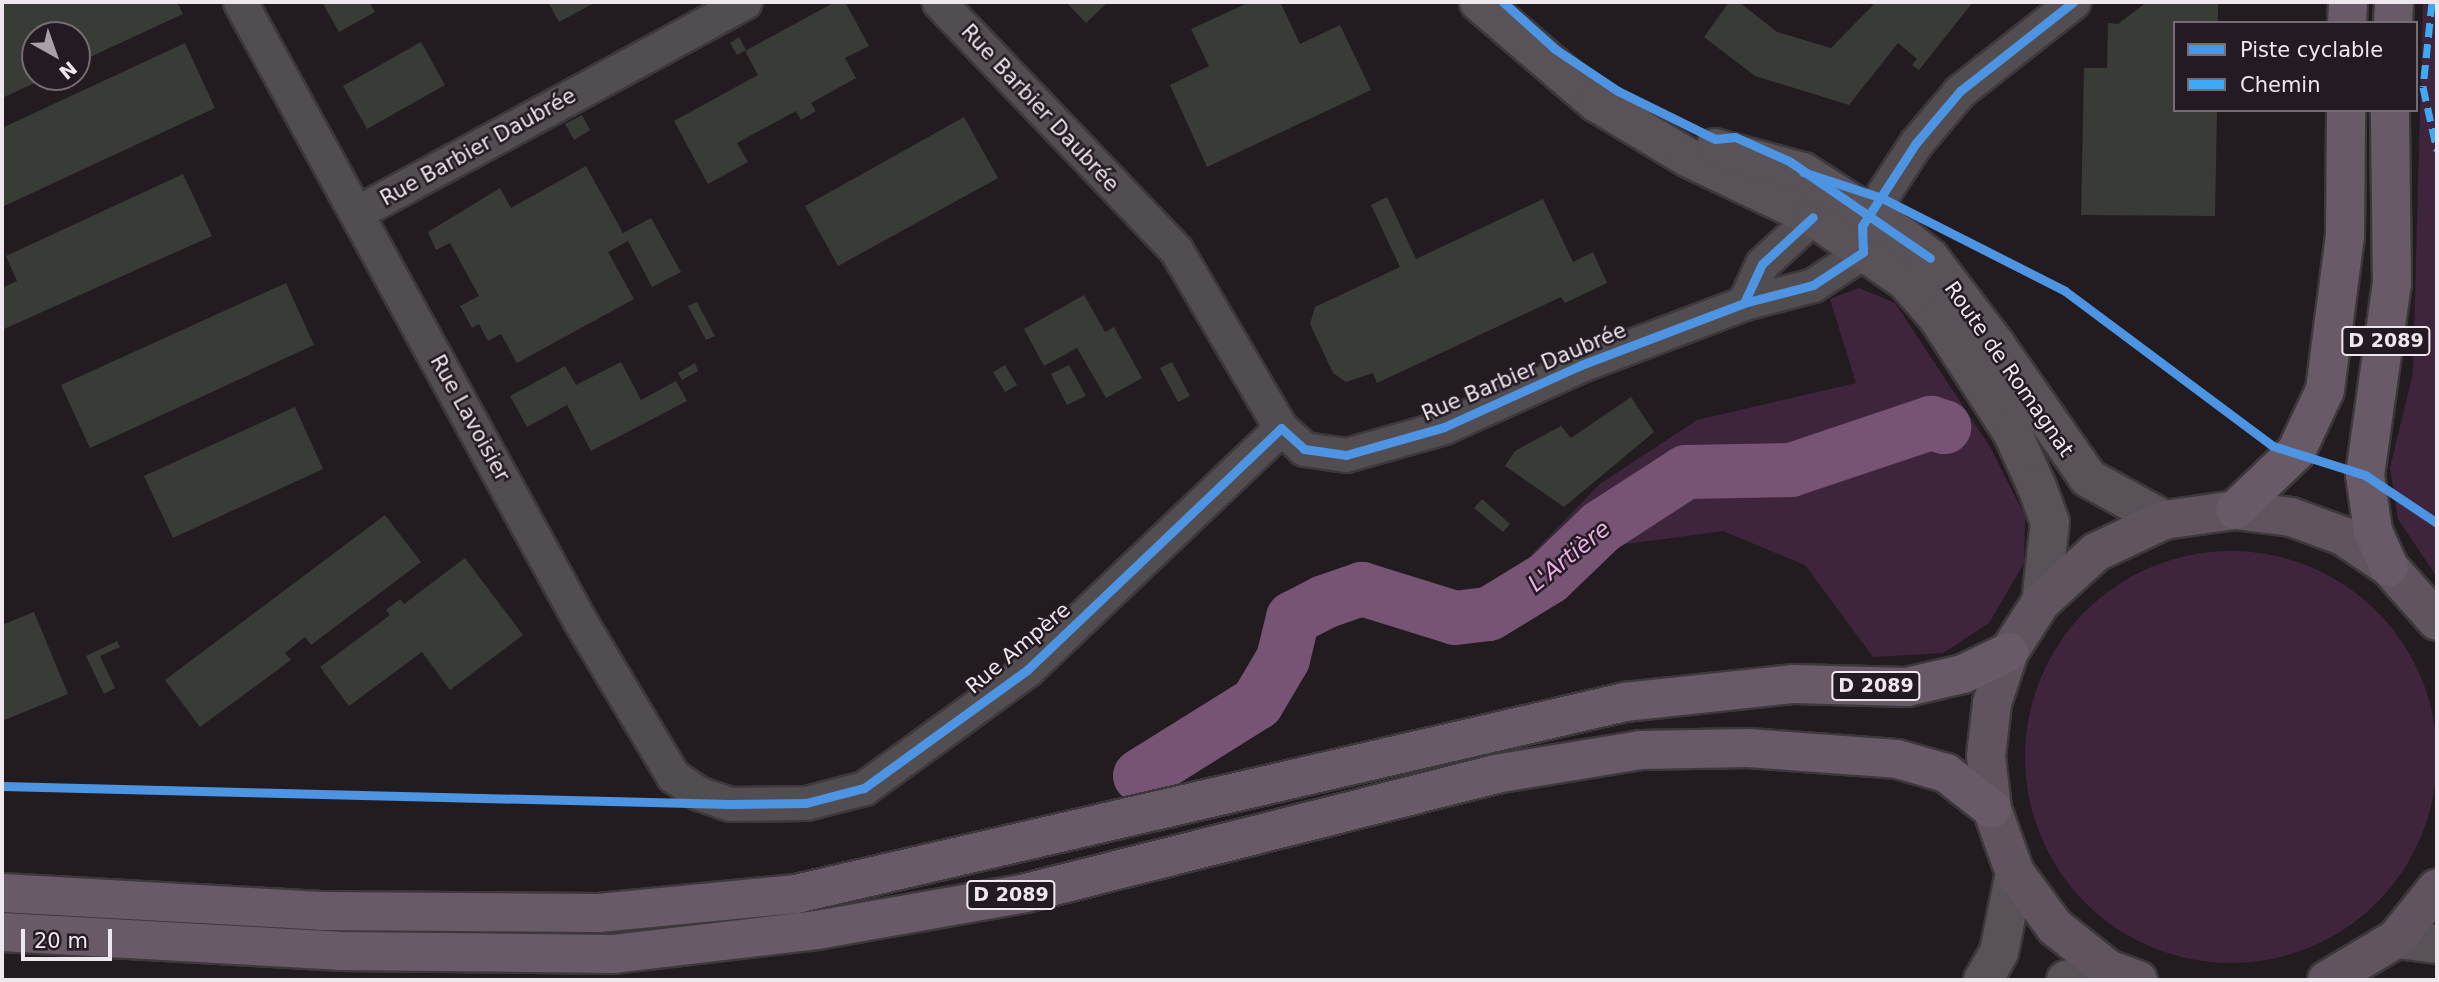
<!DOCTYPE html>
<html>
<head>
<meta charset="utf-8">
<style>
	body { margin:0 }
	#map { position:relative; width:2439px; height:982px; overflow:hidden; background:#221c21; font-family:"DejaVu Sans",sans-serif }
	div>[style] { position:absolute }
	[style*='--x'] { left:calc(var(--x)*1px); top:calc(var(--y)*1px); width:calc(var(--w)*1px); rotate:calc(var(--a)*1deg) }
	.green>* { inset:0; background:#3f253c }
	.round { border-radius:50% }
	.river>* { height:54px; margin:-27px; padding:0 27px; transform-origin:27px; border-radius:27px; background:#775473 }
	.building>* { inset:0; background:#393b36 }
	.roads { filter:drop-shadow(2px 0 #3c383b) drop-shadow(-2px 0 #3c383b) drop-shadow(0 2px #3c383b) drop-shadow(0 -2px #3c383b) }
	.street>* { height:33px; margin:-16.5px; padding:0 16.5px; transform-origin:16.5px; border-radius:16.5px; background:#524d51 }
	.secondary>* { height:38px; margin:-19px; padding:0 19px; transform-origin:19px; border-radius:19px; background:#595258 }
	.primary>* { height:38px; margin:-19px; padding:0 19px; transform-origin:19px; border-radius:19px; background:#60555e }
	.highway>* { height:38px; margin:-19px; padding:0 19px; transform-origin:19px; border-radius:19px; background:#695a67 }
	.quiet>* { height:7px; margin-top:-3.5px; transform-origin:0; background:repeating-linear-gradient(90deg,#3fa9f5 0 14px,transparent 0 21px) }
	.cycleway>* { height:9px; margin:-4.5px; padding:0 4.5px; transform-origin:4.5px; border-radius:4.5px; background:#4d94e3 }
	span { translate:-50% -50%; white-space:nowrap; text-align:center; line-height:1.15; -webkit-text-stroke:5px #241a23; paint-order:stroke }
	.shield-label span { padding:2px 5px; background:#241a23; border:2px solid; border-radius:5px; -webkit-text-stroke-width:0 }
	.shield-label { font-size:19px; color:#efe7ee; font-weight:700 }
	.street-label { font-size:21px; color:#efe7ee }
	.water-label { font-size:23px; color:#ecafe4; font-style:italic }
	.frame { position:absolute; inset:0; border:4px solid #efe7ee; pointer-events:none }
	.legend { position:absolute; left:2173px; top:21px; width:245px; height:91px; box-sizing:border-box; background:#241a23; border:2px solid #756c74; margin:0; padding:9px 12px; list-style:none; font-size:21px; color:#efe7ee }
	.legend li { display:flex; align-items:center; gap:14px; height:35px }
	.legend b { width:35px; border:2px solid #756c74 }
	.north { position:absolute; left:21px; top:21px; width:70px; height:70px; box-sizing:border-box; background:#241a23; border:2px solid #756c74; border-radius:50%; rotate:140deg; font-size:19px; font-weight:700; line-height:28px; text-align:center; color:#efe7ee }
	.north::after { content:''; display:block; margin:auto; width:24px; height:32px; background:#a7a0a6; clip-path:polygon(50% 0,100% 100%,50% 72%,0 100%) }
	.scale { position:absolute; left:21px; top:929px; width:91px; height:32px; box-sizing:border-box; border:4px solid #efe7ee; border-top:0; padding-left:9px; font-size:21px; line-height:24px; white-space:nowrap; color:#efe7ee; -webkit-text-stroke:5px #241a23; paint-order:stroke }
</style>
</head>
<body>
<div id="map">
	<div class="green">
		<div style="clip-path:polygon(2423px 2px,2437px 2px,2437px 577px,2398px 519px,2390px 468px,2413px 373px)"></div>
		<div style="clip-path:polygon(1859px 288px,1895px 303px,1990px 447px,2025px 516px,2024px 563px,1989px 623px,1943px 653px,1873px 657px,1805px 565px,1723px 531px,1529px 557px,1600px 484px,1697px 420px,1856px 383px,1830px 299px)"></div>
		<div class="round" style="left:2025px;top:551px;width:412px;height:412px"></div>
	</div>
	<div class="river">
		<div style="--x:1140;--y:776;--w:138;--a:-32"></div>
		<div style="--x:1257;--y:703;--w:51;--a:-59.4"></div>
		<div style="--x:1283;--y:659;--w:42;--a:-76.3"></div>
		<div style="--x:1293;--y:618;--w:35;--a:-27"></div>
		<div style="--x:1324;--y:602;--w:40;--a:-18.9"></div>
		<div style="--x:1362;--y:589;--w:97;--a:17.3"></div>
		<div style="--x:1455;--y:618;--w:34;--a:-7"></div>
		<div style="--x:1489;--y:614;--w:69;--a:-31.4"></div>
		<div style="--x:1548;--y:578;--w:74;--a:-43.9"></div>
		<div style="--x:1601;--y:527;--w:101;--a:-32.9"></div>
		<div style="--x:1686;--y:472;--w:105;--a:-1.1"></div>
		<div style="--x:1791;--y:470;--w:148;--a:-18.6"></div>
		<div style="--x:1931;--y:423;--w:14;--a:17"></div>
	</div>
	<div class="building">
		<div style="clip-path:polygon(2px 2px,177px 2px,183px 14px,77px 63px,77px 35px,35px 35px,35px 77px,48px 77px,2px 98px)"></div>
		<div style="clip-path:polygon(322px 2px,369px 2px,375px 12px,339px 32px)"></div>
		<div style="clip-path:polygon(548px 2px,596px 2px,559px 22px)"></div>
		<div style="clip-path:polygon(835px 2px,845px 2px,869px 46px,845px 58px,856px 78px,811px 103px,816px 111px,801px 120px,796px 111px,737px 143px,748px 162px,708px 184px,674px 121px,758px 75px,745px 51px)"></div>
		<div style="clip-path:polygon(1066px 2px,1108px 2px,1086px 23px)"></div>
		<div style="clip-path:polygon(1250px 2px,1280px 2px,1300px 44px,1340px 25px,1371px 90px,1207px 167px,1170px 85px,1209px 66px,1191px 29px)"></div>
		<div style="clip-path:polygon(1729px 2px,1739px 2px,1777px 32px,1831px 48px,1876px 2px,1973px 2px,1919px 70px,1912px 65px,1917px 59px,1898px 43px,1849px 105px,1755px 76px,1704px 37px)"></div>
		<div style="clip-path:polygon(2147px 2px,2218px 2px,2218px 23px,2175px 23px,2175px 110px,2217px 110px,2215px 216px,2081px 215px,2084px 68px,2107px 68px,2108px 23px,2118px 24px)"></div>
		<div style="clip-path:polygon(739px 37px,746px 50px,737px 55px,730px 43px)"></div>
		<div style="clip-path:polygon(421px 42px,445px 85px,367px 129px,343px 86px)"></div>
		<div style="clip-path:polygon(185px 43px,215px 108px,2px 207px,2px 128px)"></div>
		<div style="clip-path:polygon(582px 115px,590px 130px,574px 140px,565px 124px)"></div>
		<div style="clip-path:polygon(964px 117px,998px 178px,838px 266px,805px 206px)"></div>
		<div style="clip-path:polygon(586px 166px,623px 233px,651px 218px,681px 272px,652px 287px,628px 241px,608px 252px,634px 299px,517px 363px,501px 334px,488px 341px,479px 324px,472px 328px,460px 306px,479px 296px,450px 243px,436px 250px,428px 232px,500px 188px,511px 208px)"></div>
		<div style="clip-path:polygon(183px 174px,212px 236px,4px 329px,2px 288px,17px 281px,6px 256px)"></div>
		<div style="clip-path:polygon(1387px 197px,1416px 259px,1543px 199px,1573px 262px,1593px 252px,1607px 283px,1565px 303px,1561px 297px,1377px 383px,1373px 373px,1346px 382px,1333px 373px,1310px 324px,1315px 307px,1400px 267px,1371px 205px)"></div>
		<div style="clip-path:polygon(286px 283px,314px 345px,90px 448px,61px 385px)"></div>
		<div style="clip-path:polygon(1084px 295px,1105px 332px,1114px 327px,1142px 378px,1106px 398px,1077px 348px,1044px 366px,1024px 329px)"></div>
		<div style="clip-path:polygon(697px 302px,715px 336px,706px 340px,688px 306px)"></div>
		<div style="clip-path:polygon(621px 362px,641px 400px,676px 381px,687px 401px,591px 451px,567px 405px,527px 427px,510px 396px,565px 366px,576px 385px)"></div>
		<div style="clip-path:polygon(1172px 362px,1190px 396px,1178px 402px,1160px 368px)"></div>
		<div style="clip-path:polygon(695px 363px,698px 371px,682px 380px,678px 373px)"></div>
		<div style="clip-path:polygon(1005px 365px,1017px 385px,1005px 392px,993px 372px)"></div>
		<div style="clip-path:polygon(1069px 365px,1086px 396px,1067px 405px,1051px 374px)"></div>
		<div style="clip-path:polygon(1631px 397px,1654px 432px,1564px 507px,1505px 466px,1515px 451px,1561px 426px,1571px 438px)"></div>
		<div style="clip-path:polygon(295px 407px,323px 469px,173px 538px,144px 476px)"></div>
		<div style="clip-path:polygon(1482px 499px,1510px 524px,1503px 532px,1474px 508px)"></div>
		<div style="clip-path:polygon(385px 515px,421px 562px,311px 645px,305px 637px,285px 653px,291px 660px,200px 727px,165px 680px)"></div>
		<div style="clip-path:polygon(465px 558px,523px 635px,450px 690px,422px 652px,349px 706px,320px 667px,390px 615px,386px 610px,400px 599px,404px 604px)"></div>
		<div style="clip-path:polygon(34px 612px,68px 694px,2px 721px,2px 625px)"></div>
		<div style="clip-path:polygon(117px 641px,120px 647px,100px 656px,115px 688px,104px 694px,86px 656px)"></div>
	</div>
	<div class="roads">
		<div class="street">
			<div style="--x:240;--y:2;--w:706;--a:61.22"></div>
			<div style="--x:580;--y:621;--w:181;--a:59"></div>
			<div style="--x:673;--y:776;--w:30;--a:34"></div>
			<div style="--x:698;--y:793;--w:34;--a:19"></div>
			<div style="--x:730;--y:804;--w:76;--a:-0.8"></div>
			<div style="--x:806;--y:803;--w:60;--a:-14.5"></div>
			<div style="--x:864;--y:788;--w:201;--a:-35.9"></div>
			<div style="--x:1027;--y:670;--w:351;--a:-43.6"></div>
			<div style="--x:939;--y:2;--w:343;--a:46.3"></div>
			<div style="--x:1176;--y:250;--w:207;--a:59.5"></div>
			<div style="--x:1281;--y:428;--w:31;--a:42"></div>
			<div style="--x:1304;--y:449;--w:42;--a:8.1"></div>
			<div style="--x:1346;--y:455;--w:102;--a:-15.9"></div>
			<div style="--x:1444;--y:427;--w:150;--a:-24.3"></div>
			<div style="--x:1581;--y:365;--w:174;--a:-20.8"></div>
			<div style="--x:1744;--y:303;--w:71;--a:-14.6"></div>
			<div style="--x:1813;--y:285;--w:60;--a:-33.4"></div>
			<div style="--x:1863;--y:252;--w:26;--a:-92"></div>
			<div style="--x:1862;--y:226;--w:99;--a:-57"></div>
			<div style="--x:1916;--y:143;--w:68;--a:-49.8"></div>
			<div style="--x:1960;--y:91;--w:144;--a:-38.2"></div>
			<div style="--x:358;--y:212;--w:440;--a:-28.5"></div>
			<div style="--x:1744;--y:303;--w:43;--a:-65.2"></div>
			<div style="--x:1762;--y:264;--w:69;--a:-42.7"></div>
			<div style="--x:1813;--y:217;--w:22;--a:10"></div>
		</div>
		<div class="secondary">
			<div style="--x:1479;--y:2;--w:155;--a:40.6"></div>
			<div style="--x:1597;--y:103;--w:105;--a:31"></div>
			<div style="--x:1687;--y:157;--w:140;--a:25.5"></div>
			<div style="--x:1813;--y:217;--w:113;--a:34.5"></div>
			<div style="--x:1906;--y:281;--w:49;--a:49.1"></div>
			<div style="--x:1938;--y:318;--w:136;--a:57"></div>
			<div style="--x:2012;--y:432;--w:60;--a:65.6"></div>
			<div style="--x:2037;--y:487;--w:37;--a:70"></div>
			<div style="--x:2050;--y:522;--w:81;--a:96.4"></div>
			<div style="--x:1715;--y:148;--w:91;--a:15.3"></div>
			<div style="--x:1803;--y:172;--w:121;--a:32.9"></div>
			<div style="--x:1905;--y:238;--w:32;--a:39"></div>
			<div style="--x:1930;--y:258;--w:108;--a:52.9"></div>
			<div style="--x:1995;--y:344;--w:163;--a:55.2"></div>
			<div style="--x:2088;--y:478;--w:87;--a:28.9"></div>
			<div style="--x:2396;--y:939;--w:41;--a:7"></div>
			<div style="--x:1983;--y:980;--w:32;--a:-60"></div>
			<div style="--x:1999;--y:952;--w:81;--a:-78.6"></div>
			<div style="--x:2066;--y:980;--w:43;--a:-14.7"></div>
		</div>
		<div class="primary">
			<div style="--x:2138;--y:980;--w:32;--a:-160"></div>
			<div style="--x:2108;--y:969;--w:68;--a:-141.6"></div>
			<div style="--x:2055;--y:927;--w:67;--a:-126.5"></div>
			<div style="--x:2015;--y:873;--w:68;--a:-109.8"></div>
			<div style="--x:1992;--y:809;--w:53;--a:-96.5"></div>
			<div style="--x:1986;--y:756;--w:53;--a:-83.5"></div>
			<div style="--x:1992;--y:703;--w:54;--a:-71.6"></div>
			<div style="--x:2009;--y:652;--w:59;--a:-57.4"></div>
			<div style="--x:2041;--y:602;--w:74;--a:-42.3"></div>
			<div style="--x:2096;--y:552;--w:75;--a:-25.2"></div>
			<div style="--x:2164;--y:520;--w:72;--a:-8"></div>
			<div style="--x:2235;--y:510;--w:56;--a:7.1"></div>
			<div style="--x:2291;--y:517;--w:55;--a:20.1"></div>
			<div style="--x:2343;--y:536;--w:55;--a:34"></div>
			<div style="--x:2389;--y:567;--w:72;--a:48.4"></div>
			<div style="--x:2327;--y:980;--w:80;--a:-30.7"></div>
			<div style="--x:2396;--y:939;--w:65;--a:-51.2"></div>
		</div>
		<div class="highway">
			<div style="--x:2347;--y:23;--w:21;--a:-87"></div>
			<div style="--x:2393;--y:23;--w:21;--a:-87"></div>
			<div style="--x:2235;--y:510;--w:84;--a:-43.6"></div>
			<div style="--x:2296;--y:452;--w:68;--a:-64.9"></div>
			<div style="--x:2325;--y:390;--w:155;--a:-82.6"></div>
			<div style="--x:2345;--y:236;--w:126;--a:-89.5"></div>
			<div style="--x:2389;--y:567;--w:39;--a:-114"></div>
			<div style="--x:2373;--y:531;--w:57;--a:-98.1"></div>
			<div style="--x:2365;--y:475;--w:193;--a:-82"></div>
			<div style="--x:2392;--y:284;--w:174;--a:-90.7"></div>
			<div style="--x:2;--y:893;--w:320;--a:3.2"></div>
			<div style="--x:321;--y:911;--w:278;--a:0.4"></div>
			<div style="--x:599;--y:913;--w:198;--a:-5.5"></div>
			<div style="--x:796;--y:894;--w:851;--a:-13.04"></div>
			<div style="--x:1625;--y:702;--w:170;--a:-6.1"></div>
			<div style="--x:1794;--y:684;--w:113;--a:1.5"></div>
			<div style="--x:1907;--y:687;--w:57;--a:-13.1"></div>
			<div style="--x:1963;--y:674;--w:51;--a:-25.6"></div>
			<div style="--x:2;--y:932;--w:337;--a:3.2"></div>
			<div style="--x:338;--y:951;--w:276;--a:0.6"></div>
			<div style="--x:614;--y:954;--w:204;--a:-6.7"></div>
			<div style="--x:817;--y:930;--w:212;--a:-10"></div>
			<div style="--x:1026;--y:893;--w:484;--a:-14.2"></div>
			<div style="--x:1495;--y:774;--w:148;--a:-9.3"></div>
			<div style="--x:1641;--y:750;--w:107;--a:-1.1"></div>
			<div style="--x:1748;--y:748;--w:149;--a:4.2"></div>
			<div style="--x:1897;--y:759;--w:51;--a:15.9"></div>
			<div style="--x:1946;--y:773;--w:58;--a:38"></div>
		</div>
	</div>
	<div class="quiet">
		<div style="--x:2432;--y:2;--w:85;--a:96"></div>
		<div style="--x:2423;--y:87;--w:65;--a:77.5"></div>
	</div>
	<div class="cycleway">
		<div style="--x:1503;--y:2;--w:70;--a:42.1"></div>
		<div style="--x:1555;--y:49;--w:76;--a:33.7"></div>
		<div style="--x:1618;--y:91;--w:108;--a:26.3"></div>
		<div style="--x:1715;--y:139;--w:20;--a:-6"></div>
		<div style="--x:1735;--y:137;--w:59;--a:24"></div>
		<div style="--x:1789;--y:161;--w:171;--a:34.5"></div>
		<div style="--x:1803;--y:172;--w:83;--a:18.2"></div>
		<div style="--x:1882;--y:198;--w:205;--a:26.9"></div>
		<div style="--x:2065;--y:291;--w:259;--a:36.7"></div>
		<div style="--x:2273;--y:446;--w:96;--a:17.5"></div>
		<div style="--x:2365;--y:475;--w:87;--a:33.7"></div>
		<div style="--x:1744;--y:303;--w:43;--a:-65.2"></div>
		<div style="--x:1762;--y:264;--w:69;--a:-42.7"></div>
		<div style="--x:2;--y:786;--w:728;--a:1.42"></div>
		<div style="--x:730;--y:804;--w:76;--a:-0.8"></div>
		<div style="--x:806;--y:803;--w:60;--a:-14.5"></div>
		<div style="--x:864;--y:788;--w:201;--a:-35.9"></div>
		<div style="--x:1027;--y:670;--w:351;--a:-43.6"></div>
		<div style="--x:1281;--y:428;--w:31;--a:42"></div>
		<div style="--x:1304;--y:449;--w:42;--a:8.1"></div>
		<div style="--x:1346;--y:455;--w:102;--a:-15.9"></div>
		<div style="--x:1444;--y:427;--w:150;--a:-24.3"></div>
		<div style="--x:1581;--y:365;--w:174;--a:-20.8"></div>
		<div style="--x:1744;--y:303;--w:71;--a:-14.6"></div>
		<div style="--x:1813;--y:285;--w:60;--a:-33.4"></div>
		<div style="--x:1863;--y:252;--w:26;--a:-92"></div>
		<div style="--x:1862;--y:226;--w:99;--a:-57"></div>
		<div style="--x:1916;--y:143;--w:68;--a:-49.8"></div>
		<div style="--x:1960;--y:91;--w:144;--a:-38.2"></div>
	</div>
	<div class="shield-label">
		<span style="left:2386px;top:341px">D 2089</span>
		<span style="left:1876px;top:686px">D 2089</span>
		<span style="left:1011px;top:895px">D 2089</span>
	</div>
	<div class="street-label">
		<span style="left:1040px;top:108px;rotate:47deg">Rue Barbier Daubrée</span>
		<span style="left:478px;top:147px;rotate:-29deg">Rue Barbier Daubrée</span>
		<span style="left:2009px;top:369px;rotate:55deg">Route de Romagnat</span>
		<span style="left:1524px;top:372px;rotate:-23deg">Rue Barbier Daubrée</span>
		<span style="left:470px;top:418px;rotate:61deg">Rue Lavoisier</span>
		<span style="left:1018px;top:648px;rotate:-40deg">Rue Ampère</span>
	</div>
	<div class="water-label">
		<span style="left:1569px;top:556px;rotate:-39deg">L'Artière</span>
	</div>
	<div class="frame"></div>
	<ul class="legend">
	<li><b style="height:9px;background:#4d94e3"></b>Piste cyclable</li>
	<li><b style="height:9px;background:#3fa9f5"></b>Chemin</li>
	</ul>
	<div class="north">N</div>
	<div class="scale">20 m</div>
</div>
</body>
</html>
